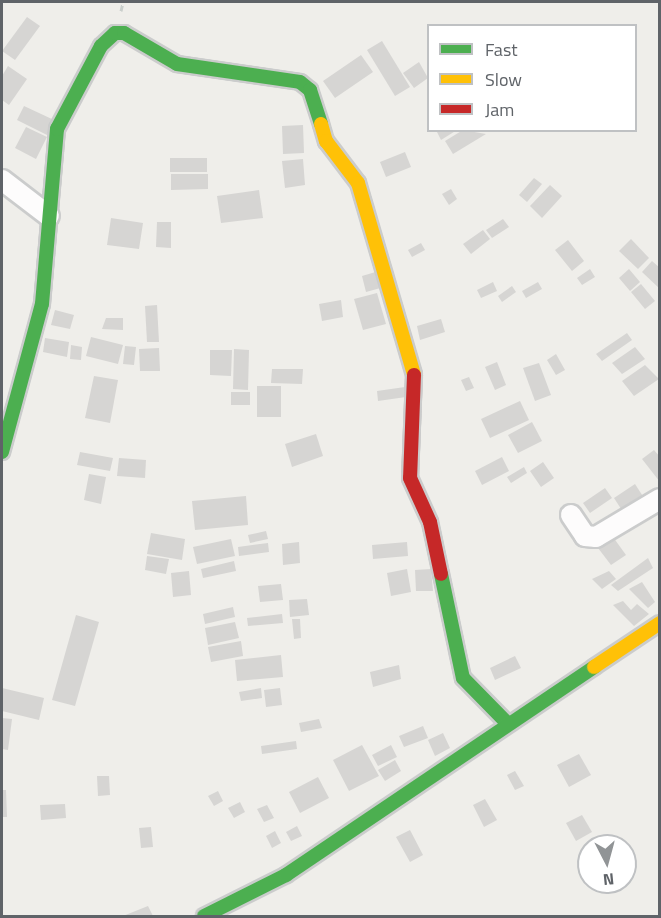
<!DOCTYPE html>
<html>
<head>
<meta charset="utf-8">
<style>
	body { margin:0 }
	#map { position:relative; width:661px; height:918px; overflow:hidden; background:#efeeea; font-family:"Titillium Web",sans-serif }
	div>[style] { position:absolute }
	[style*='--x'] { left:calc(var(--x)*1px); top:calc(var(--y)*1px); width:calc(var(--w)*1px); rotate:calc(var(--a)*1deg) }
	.building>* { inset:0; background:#d6d5d3 }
	.path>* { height:3px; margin-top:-1.5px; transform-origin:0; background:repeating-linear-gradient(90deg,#cacfcc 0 6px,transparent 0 9px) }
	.roads { filter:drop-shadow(2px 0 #cbcccc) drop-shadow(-2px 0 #cbcccc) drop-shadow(0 2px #cbcccc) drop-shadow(0 -2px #cbcccc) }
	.street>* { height:20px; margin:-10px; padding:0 10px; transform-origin:10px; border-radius:10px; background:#fdfcfc }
	.fast>* { height:14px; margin:-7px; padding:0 7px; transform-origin:7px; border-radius:7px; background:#4caf50 }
	.slow>* { height:14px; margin:-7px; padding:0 7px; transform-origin:7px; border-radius:7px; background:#ffc107 }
	.jam>* { height:14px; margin:-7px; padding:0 7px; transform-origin:7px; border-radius:7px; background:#c62828 }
	span { translate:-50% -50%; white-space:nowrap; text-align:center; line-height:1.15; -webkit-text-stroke:4.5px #fff; paint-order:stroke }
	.frame { position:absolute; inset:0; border:3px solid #5f6368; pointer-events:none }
	.legend { position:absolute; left:427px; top:24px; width:210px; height:108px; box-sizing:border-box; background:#fff; border:2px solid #bfc1c3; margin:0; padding:8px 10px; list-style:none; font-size:18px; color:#5f6368 }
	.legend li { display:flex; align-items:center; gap:12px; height:30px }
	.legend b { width:30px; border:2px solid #bfc1c3 }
	.north { position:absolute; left:577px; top:834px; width:60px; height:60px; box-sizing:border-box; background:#fff; border:2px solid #bfc1c3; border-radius:50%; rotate:174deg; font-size:16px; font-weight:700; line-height:24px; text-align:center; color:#5f6368 }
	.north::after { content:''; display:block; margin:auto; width:21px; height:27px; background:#919496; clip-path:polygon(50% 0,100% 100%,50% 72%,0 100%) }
</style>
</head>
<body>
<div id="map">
	<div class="building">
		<div style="clip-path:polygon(27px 17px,40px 26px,15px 60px,2px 51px)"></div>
		<div style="clip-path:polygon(382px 41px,410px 87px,395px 96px,367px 50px)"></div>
		<div style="clip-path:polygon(361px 55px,373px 72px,335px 98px,323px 81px)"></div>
		<div style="clip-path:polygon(419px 62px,428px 78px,414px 88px,403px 73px)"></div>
		<div style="clip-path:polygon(8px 66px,27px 79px,9px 105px,2px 100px,2px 76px)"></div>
		<div style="clip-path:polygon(24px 106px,54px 120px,47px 135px,17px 120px)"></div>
		<div style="clip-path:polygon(303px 125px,304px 153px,283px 154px,282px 126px)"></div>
		<div style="clip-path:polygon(26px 127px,47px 137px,36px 159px,15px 148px)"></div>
		<div style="clip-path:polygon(436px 130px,457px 130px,441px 140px)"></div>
		<div style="clip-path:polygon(463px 130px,486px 134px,453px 154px,445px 141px)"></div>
		<div style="clip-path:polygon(405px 152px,411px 167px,386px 177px,380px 162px)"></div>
		<div style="clip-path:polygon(170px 158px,207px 158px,207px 172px,170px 172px)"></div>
		<div style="clip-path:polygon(303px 159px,305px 185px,285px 188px,282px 161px)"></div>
		<div style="clip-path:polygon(171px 174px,208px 174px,208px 189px,171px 190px)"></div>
		<div style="clip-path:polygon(534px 178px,542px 184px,527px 202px,519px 195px)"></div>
		<div style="clip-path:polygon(550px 185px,562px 196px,542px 218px,530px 206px)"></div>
		<div style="clip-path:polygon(451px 189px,457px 199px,449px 205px,442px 194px)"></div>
		<div style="clip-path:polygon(259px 190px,263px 218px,221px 223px,217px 196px)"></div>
		<div style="clip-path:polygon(111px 218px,143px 223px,139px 249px,107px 245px)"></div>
		<div style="clip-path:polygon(503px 219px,509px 227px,492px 238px,486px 230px)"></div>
		<div style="clip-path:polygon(157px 222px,171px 222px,171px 248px,156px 247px)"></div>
		<div style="clip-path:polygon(483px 230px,490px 239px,471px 254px,463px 244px)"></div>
		<div style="clip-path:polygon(631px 239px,649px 258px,638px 269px,619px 251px)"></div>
		<div style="clip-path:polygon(568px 240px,584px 261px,572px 271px,555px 250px)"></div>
		<div style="clip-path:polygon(421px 243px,425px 250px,412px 257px,408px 250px)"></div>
		<div style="clip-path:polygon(652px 261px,660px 268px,660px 289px,642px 272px)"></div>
		<div style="clip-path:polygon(590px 269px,595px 277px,582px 285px,577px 278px)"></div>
		<div style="clip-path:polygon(629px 269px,640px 282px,630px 291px,619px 278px)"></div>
		<div style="clip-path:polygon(379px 271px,384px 287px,366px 292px,362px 276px)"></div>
		<div style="clip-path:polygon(493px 282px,497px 291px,481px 298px,477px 290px)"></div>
		<div style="clip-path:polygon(538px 282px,542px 289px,526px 298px,522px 291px)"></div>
		<div style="clip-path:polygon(641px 284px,655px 301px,645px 309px,631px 292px)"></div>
		<div style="clip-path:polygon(512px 286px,516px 292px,502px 302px,498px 296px)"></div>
		<div style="clip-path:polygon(377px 293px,386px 324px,363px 330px,354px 299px)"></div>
		<div style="clip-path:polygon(341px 300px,343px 317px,322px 321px,319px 304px)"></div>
		<div style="clip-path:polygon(157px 305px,159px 342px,147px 342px,145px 306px)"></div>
		<div style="clip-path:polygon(55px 310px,74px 315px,70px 329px,51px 325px)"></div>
		<div style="clip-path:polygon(106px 318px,123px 318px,123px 330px,102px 329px)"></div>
		<div style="clip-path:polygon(441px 319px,445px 332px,420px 340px,417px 326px)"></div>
		<div style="clip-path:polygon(627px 333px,632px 340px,602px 361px,596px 354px)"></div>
		<div style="clip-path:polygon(91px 337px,123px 345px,118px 364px,86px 356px)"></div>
		<div style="clip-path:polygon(45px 338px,69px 342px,67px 357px,43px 352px)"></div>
		<div style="clip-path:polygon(71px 345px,82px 347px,81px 360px,70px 359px)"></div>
		<div style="clip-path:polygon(125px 346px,136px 347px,134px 365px,123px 364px)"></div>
		<div style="clip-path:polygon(635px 347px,645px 359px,622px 374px,612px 363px)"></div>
		<div style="clip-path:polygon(159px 348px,160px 371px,140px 371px,139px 349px)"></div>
		<div style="clip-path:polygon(234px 349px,249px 350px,248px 390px,233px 389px)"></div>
		<div style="clip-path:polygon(210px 350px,232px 350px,231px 376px,210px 375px)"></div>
		<div style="clip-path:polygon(556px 354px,565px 370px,556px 375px,547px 360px)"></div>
		<div style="clip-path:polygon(497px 362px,506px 385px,495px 390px,485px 367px)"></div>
		<div style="clip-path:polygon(539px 363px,551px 395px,535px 401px,523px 368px)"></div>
		<div style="clip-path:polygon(645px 365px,659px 379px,634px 396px,622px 381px)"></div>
		<div style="clip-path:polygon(272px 369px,303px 369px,302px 384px,271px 383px)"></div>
		<div style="clip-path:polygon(94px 376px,118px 380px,110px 423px,85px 418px)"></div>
		<div style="clip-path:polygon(469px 377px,474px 388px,466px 391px,461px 380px)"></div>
		<div style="clip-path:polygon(257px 386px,281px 386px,281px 417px,257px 417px)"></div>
		<div style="clip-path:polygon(405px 387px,406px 397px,378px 401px,377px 391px)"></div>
		<div style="clip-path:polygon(231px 392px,250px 392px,250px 405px,231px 405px)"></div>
		<div style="clip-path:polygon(520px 401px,529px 420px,490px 438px,481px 419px)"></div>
		<div style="clip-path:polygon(532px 422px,542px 441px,518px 453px,508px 435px)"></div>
		<div style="clip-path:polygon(316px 434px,323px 456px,292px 467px,285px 444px)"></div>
		<div style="clip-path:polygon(654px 450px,660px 457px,660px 482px,642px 459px)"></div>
		<div style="clip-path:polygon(80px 452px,113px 458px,110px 471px,77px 465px)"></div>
		<div style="clip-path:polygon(502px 457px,509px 471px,482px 485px,475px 471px)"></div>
		<div style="clip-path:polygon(119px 458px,146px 460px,145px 478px,117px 476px)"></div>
		<div style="clip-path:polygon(543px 462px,554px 478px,541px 487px,530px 471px)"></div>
		<div style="clip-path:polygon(524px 467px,527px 473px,511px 483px,507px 477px)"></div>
		<div style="clip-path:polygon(89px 474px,106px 477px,101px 504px,84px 500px)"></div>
		<div style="clip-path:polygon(635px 484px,646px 501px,625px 515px,614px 498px)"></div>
		<div style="clip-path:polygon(605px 488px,612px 498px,590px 513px,583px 503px)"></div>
		<div style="clip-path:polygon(246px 496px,248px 525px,195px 530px,192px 501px)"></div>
		<div style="clip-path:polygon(266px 531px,268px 539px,250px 543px,248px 535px)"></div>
		<div style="clip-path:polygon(151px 533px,185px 539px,182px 560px,147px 554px)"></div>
		<div style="clip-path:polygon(613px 537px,626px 555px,611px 565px,598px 548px)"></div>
		<div style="clip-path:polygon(231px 539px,235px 556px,197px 564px,193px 547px)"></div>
		<div style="clip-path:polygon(299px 542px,300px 563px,283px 565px,282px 544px)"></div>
		<div style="clip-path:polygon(407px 542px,408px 556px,373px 559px,372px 545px)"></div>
		<div style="clip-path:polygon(268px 543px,269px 552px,239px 556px,238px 547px)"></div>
		<div style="clip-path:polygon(147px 556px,169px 559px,166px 574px,145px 570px)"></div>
		<div style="clip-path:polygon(648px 558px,653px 568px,618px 591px,611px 585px)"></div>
		<div style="clip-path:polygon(234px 561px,236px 571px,203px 578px,201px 569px)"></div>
		<div style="clip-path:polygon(407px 569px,411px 592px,391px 596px,387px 573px)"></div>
		<div style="clip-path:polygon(431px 569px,433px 591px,416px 591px,415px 570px)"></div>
		<div style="clip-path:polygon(189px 571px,191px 595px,173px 597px,171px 573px)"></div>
		<div style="clip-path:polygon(609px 571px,616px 579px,602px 589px,592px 579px)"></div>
		<div style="clip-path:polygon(642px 582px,655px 602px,648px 608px,629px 589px)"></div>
		<div style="clip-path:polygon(281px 584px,283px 600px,260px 602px,258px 586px)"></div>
		<div style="clip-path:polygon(307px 599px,309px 615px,290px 617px,289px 600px)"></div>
		<div style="clip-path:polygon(623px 601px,631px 610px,637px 604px,649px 614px,634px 626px,613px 605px)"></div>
		<div style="clip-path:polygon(233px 607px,235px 617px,205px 624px,203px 614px)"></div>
		<div style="clip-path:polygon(282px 614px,283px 623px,248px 626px,247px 618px)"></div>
		<div style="clip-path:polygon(76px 615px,99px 622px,75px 706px,52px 700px)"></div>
		<div style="clip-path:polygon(292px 619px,300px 619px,301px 638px,294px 639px)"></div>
		<div style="clip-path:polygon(235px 622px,239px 638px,208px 645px,205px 628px)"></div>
		<div style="clip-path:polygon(241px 641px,243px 656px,211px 662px,208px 647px)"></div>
		<div style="clip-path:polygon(281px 655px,283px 677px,237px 681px,235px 660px)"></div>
		<div style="clip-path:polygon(515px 656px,521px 668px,495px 680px,490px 668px)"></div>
		<div style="clip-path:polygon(399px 665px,401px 679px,373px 687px,370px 672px)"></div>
		<div style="clip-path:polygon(2px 688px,44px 698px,39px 720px,2px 711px)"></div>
		<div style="clip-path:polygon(261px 688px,262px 698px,241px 701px,239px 692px)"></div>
		<div style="clip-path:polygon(280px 688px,282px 705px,266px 707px,264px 690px)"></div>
		<div style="clip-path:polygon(2px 718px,12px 719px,8px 750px,2px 749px)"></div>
		<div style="clip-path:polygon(319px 719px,322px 728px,301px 732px,299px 723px)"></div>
		<div style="clip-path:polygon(423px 726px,428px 738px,404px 747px,399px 736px)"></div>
		<div style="clip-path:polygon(443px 733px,450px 748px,435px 756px,428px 740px)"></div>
		<div style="clip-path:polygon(296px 741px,297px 749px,262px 754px,261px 746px)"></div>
		<div style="clip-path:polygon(362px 745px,379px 776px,349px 791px,333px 760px)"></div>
		<div style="clip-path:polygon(391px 745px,397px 757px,378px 766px,372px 755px)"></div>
		<div style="clip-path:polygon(579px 754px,591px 775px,569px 787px,557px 765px)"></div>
		<div style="clip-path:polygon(395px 760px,401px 771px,385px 781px,378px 770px)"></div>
		<div style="clip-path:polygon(515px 771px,524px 786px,515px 790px,507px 775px)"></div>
		<div style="clip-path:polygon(97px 776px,109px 776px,110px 795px,98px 796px)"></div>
		<div style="clip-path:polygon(318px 777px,329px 798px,300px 813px,289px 792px)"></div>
		<div style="clip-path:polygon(2px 790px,6px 790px,7px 817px,2px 817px)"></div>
		<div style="clip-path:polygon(218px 791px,223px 801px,214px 806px,208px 796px)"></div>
		<div style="clip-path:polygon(485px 799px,497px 820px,484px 827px,473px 805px)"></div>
		<div style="clip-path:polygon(240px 802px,245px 812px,234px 818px,228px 808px)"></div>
		<div style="clip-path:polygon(65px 804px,66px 818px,41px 820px,40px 805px)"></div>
		<div style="clip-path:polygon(267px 805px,274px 818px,264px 822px,257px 809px)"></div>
		<div style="clip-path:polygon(582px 815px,592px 832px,576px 841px,566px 823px)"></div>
		<div style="clip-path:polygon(297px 826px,302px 836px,291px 841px,286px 832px)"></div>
		<div style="clip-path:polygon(151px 827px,153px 847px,141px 848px,139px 828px)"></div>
		<div style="clip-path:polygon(410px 830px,423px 855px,410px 862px,396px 837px)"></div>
		<div style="clip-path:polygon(275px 831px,281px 843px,272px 848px,266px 836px)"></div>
		<div style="clip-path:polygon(148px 906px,153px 916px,123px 916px)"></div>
	</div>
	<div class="path">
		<div style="--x:121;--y:11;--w:9;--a:-77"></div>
	</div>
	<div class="roads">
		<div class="street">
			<div style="--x:2;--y:180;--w:59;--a:37.5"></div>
			<div style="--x:571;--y:515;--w:25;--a:56"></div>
			<div style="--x:585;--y:536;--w:11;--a:5"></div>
			<div style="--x:596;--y:537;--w:74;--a:-30.7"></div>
		</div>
		<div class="fast">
			<div style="--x:2;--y:452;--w:153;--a:-74.9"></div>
			<div style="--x:42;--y:304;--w:176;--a:-85.1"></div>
			<div style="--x:57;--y:129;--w:94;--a:-62.1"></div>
			<div style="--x:101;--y:46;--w:19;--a:-43"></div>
			<div style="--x:115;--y:33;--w:9;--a:0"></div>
			<div style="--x:124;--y:33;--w:61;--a:30.3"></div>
			<div style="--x:177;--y:64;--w:124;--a:8.3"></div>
			<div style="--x:300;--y:82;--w:13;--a:39"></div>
			<div style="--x:310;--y:90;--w:36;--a:72"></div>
			<div style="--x:441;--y:574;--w:106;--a:78.1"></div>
			<div style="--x:463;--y:678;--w:63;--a:45.6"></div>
			<div style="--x:204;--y:916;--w:92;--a:-26.6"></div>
			<div style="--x:286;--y:875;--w:372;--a:-34"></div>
		</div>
		<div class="slow">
			<div style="--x:321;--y:124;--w:18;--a:74"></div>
			<div style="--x:326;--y:141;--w:53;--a:52.7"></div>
			<div style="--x:358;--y:183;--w:200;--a:73.7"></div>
			<div style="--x:594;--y:667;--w:79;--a:-33.7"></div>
		</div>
		<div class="jam">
			<div style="--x:414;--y:375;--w:103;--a:92.2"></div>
			<div style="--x:410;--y:478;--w:48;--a:65.6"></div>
			<div style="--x:430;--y:522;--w:53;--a:78.1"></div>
		</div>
	</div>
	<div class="frame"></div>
	<ul class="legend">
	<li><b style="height:8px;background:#4caf50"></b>Fast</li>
	<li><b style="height:8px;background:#ffc107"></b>Slow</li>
	<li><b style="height:8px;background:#c62828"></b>Jam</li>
	</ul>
	<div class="north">N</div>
</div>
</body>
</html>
